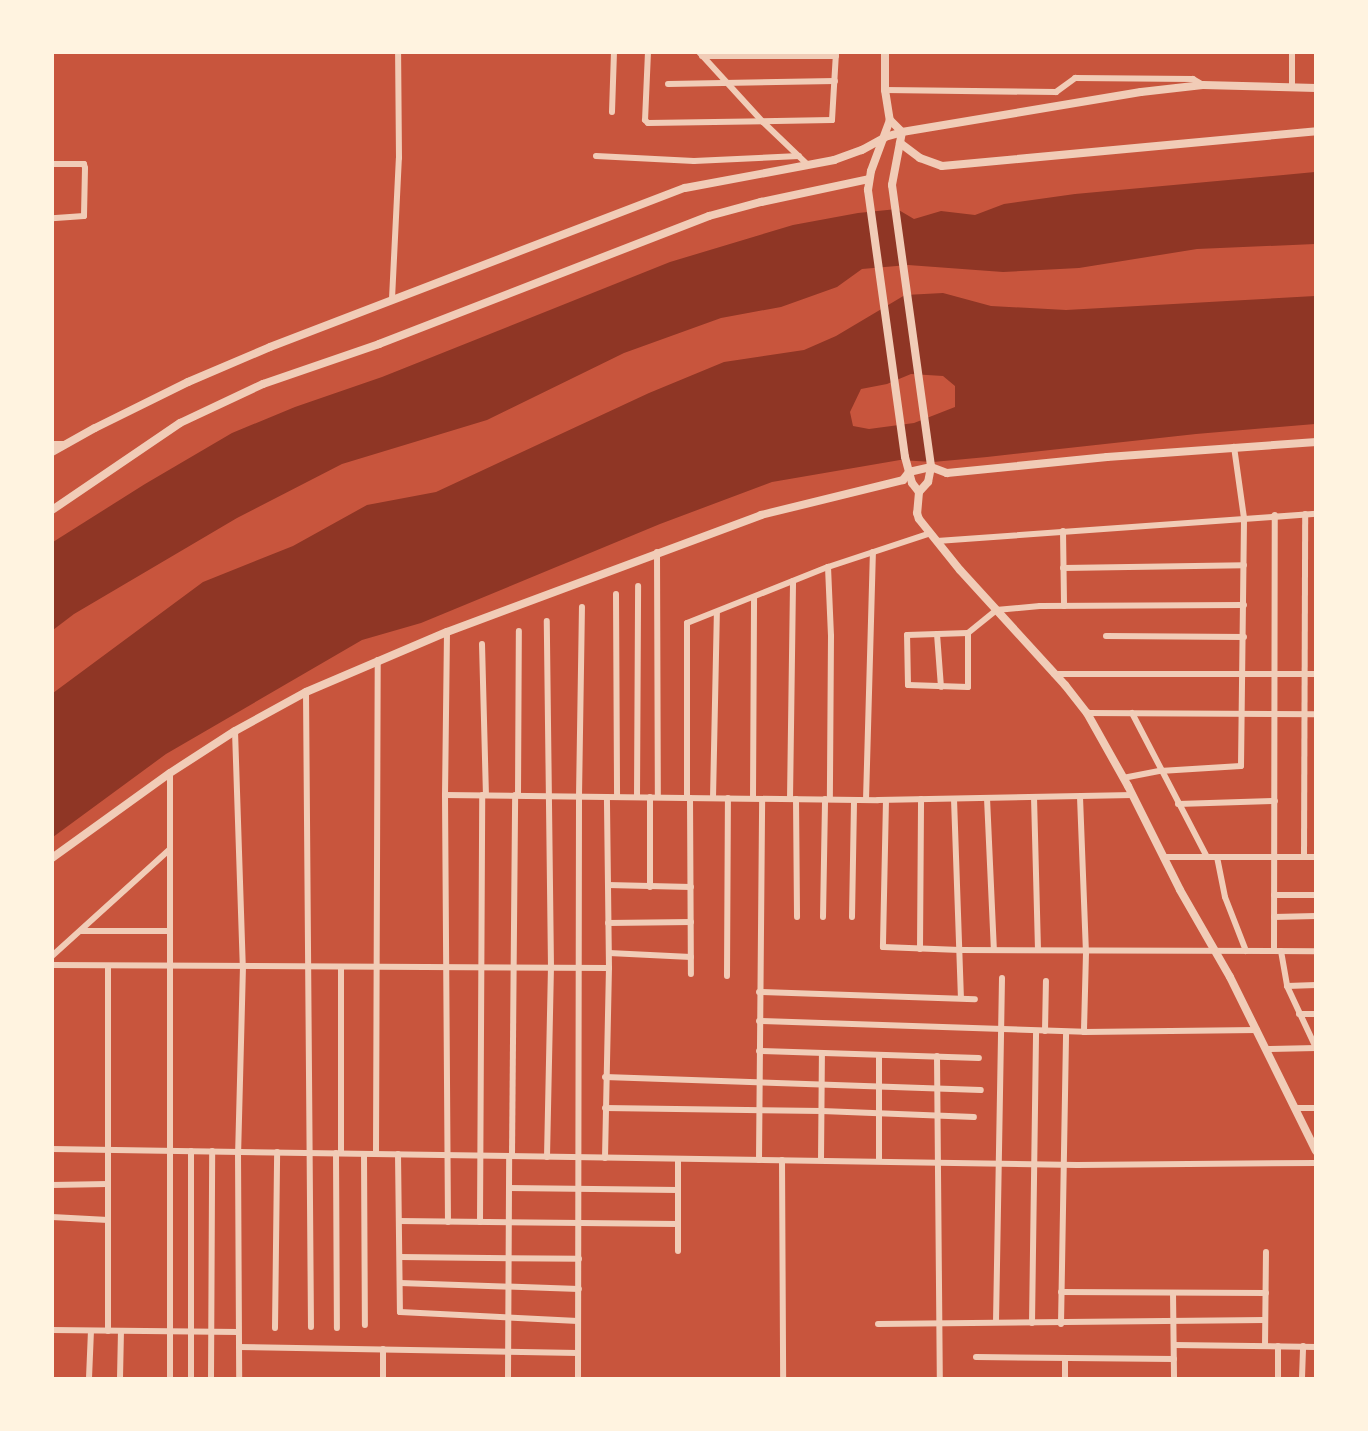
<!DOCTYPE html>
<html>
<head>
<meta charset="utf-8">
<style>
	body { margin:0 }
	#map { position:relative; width:1368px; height:1431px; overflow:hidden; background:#c8553d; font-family:Poppins,sans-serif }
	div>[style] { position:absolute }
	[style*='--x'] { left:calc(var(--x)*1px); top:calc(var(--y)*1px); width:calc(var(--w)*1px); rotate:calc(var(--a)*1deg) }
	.water>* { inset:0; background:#8f3625 }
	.minor>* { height:6px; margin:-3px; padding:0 3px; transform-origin:3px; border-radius:3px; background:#f1ccb7 }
	.tertiary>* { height:8px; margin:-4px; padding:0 4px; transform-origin:4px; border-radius:4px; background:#f1ccb7 }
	span { translate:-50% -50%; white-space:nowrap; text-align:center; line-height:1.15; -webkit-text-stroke:6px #fff3e0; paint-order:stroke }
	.frame { position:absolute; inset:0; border:54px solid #fff3e0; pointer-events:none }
</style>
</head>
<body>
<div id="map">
	<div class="water">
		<div style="clip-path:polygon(1315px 172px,1315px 244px,1197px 249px,1079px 268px,1003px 272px,908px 265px,862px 269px,837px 287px,781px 307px,721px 318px,624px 353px,487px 420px,342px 464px,237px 518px,74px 614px,53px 630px,53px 542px,145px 484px,232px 433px,295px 407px,382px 377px,670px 262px,793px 225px,858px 213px,897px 209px,914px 219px,941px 211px,975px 215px,1004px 204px,1075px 194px)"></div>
		<div style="clip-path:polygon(evenodd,943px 293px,991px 306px,1066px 310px,1315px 296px,1315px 424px,1196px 434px,987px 457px,933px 462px,900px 460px,772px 482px,660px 524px,421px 623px,362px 640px,166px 754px,53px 837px,53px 693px,203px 582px,293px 546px,367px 505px,436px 492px,649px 393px,724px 362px,804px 350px,836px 336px,905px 295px,943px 293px,911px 374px,943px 376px,955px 386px,955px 407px,914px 423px,869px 429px,853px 426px,850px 412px,861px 389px,887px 384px,911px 374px)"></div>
	</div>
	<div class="minor">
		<div style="--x:648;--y:52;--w:68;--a:92.5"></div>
		<div style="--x:645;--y:120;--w:4;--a:45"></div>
		<div style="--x:648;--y:123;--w:184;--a:-0.9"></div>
		<div style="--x:832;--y:120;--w:68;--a:-86.6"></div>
		<div style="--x:699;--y:52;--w:95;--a:47.6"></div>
		<div style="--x:763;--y:122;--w:62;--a:43.7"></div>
		<div style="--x:1292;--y:52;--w:35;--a:90"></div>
		<div style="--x:702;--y:56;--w:134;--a:0"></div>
		<div style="--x:668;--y:84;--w:167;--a:-1"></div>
		<div style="--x:885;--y:90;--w:171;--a:0.7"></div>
		<div style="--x:1056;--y:92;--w:24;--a:-36"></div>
		<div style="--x:1075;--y:78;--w:118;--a:0.5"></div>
		<div style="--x:1193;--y:79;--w:12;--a:31"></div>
		<div style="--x:612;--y:112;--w:60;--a:-88.1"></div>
		<div style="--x:596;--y:156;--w:98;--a:2.9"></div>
		<div style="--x:694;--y:161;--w:105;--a:-2.7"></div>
		<div style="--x:52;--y:164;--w:32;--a:0"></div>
		<div style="--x:84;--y:164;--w:4;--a:76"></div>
		<div style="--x:85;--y:168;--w:48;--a:91.2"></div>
		<div style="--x:84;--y:216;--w:32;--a:176"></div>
		<div style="--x:392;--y:299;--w:141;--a:-87.2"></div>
		<div style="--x:399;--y:158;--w:106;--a:-90.5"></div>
		<div style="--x:52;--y:444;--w:15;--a:0"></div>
		<div style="--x:1063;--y:531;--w:75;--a:89.2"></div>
		<div style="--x:937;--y:541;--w:380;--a:-4.1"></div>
		<div style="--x:657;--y:552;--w:245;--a:89.8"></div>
		<div style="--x:828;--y:567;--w:69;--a:87.5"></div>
		<div style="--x:831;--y:636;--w:163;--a:90.4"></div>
		<div style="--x:1063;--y:568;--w:181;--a:-0.9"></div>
		<div style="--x:616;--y:594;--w:203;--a:89.7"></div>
		<div style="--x:447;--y:632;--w:163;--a:90.7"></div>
		<div style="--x:445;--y:795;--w:433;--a:0.7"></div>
		<div style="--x:878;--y:800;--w:255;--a:-1.1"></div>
		<div style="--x:968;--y:633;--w:54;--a:90"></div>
		<div style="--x:968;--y:687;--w:60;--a:-178.1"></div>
		<div style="--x:908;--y:685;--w:50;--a:-91.1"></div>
		<div style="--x:907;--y:635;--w:61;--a:-1.9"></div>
		<div style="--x:968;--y:633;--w:36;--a:-39"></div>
		<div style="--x:996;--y:610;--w:44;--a:-5.2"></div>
		<div style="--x:1040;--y:606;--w:204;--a:-0.3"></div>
		<div style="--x:937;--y:634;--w:53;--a:85.7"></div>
		<div style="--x:1106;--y:636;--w:138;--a:0.4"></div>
		<div style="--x:482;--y:644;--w:151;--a:88.5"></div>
		<div style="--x:1054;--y:674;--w:262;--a:0"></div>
		<div style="--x:306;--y:692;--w:635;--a:89.55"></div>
		<div style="--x:1087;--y:713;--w:229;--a:0.3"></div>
		<div style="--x:1132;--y:713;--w:162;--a:62.5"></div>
		<div style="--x:235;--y:731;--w:235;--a:88.1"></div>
		<div style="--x:243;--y:966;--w:185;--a:91.5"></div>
		<div style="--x:238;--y:1151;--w:227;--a:89.7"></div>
		<div style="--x:170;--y:773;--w:605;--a:90"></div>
		<div style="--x:1123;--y:778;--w:38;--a:-11"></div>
		<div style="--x:1160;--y:771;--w:81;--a:-3.5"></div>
		<div style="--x:1241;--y:766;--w:248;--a:-89.3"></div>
		<div style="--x:1244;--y:518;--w:72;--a:-98"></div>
		<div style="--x:445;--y:795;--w:427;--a:89.6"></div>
		<div style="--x:518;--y:795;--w:164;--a:-89.7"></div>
		<div style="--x:637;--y:797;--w:211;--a:-89.7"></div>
		<div style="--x:650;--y:797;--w:90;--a:90"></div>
		<div style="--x:1034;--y:797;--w:152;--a:88.5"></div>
		<div style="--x:1080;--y:797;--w:156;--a:87.8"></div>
		<div style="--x:1086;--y:953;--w:79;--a:91.5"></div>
		<div style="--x:687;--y:798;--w:175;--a:-90"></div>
		<div style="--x:687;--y:623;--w:152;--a:-21.7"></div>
		<div style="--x:828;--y:567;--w:108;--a:-18.3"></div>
		<div style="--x:690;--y:798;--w:176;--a:89.7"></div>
		<div style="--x:713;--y:798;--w:186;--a:-88.8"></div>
		<div style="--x:753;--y:798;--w:201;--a:-89.7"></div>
		<div style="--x:987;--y:798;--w:152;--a:87.4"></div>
		<div style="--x:790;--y:799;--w:218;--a:-89.2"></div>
		<div style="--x:796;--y:799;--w:118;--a:89.5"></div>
		<div style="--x:954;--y:799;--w:199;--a:88"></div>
		<div style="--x:866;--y:800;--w:248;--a:-88.4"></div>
		<div style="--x:886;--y:800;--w:147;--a:91.2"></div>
		<div style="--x:883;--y:947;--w:77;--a:2.2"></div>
		<div style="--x:960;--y:950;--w:356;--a:0.2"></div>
		<div style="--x:1178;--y:804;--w:97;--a:-1.8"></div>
		<div style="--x:1304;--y:856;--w:342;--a:-89.8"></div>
		<div style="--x:1163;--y:857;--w:153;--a:0"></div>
		<div style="--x:1217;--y:857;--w:41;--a:78.7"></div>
		<div style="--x:1225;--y:897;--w:58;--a:68.7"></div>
		<div style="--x:608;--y:885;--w:83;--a:1.4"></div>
		<div style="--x:1274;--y:895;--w:42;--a:0"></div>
		<div style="--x:823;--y:917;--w:118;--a:-89"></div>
		<div style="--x:852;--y:917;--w:117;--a:-89"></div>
		<div style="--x:1274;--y:917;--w:42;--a:-1.4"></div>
		<div style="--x:608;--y:923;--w:83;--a:-0.7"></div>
		<div style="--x:81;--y:931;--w:89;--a:0"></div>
		<div style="--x:920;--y:949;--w:150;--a:-89.6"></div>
		<div style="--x:1274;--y:951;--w:436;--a:-89.9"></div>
		<div style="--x:1281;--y:951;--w:36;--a:80"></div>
		<div style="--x:1287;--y:986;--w:68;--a:64.9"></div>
		<div style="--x:609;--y:953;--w:82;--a:2.8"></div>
		<div style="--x:52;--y:956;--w:159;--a:-42.2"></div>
		<div style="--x:52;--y:965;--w:557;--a:0.31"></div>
		<div style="--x:108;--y:966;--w:365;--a:90"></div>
		<div style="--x:341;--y:967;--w:186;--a:90"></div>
		<div style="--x:727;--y:976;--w:178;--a:-89.7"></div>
		<div style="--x:1287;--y:986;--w:29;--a:-2"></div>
		<div style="--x:759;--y:992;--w:216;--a:1.9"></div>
		<div style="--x:1299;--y:1014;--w:17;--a:0"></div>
		<div style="--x:759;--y:1021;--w:325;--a:1.9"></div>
		<div style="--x:1084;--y:1032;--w:173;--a:-0.7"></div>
		<div style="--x:1045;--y:1031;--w:50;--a:-88.9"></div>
		<div style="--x:1267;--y:1049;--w:49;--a:-1.2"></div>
		<div style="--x:759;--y:1051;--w:220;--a:1.8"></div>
		<div style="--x:879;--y:1055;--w:106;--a:90"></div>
		<div style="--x:937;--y:1056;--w:322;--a:89.5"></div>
		<div style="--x:605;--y:1077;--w:376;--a:2"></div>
		<div style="--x:605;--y:1108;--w:217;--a:0.8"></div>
		<div style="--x:822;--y:1111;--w:152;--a:2.3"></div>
		<div style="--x:1295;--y:1108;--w:21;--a:0"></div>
		<div style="--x:52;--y:1149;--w:1025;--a:0.89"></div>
		<div style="--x:1077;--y:1165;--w:239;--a:-0.5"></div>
		<div style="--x:336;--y:1153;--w:175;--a:89.7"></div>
		<div style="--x:364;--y:1154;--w:171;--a:89.7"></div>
		<div style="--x:376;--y:1154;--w:494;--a:-89.8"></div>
		<div style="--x:398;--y:1154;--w:158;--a:89.3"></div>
		<div style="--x:400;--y:1312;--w:178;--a:2.9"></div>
		<div style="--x:512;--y:1156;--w:361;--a:-89.5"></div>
		<div style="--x:547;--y:1157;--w:189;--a:-88.8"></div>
		<div style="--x:551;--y:968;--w:347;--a:-90.7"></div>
		<div style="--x:605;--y:1158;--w:190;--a:-88.8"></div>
		<div style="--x:609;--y:968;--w:171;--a:-90.7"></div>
		<div style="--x:759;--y:1160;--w:361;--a:-89.5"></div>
		<div style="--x:782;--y:1160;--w:218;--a:89.7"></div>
		<div style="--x:821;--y:1160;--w:106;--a:-89.5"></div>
		<div style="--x:52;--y:1185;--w:56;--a:-1"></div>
		<div style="--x:509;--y:1188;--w:169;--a:0.7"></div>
		<div style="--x:52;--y:1217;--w:56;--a:3.1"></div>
		<div style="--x:399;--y:1221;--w:279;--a:0.6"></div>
		<div style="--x:480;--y:1222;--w:427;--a:-89.7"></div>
		<div style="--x:678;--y:1251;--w:92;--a:-90"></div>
		<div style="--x:400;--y:1257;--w:179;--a:0.6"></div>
		<div style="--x:400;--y:1283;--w:179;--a:1.9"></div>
		<div style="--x:1061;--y:1292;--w:205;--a:0.3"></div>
		<div style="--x:1173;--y:1293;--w:85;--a:89.3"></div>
		<div style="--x:996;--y:1322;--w:344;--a:-89"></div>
		<div style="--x:1032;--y:1323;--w:292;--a:-89.2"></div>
		<div style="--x:878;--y:1324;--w:387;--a:-0.6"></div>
		<div style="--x:1061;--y:1324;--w:292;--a:-89"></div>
		<div style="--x:275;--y:1328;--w:176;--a:-89.3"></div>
		<div style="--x:52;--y:1330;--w:186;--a:0.6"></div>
		<div style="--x:1174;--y:1345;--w:142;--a:0.8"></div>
		<div style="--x:1265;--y:1346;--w:94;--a:-89.4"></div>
		<div style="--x:239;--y:1347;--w:339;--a:1"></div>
		<div style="--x:383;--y:1349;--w:29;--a:90"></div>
		<div style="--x:976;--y:1357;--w:198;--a:0.6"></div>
		<div style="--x:1065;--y:1359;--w:19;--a:90"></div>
		<div style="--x:89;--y:1378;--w:47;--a:-87.6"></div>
		<div style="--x:120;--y:1378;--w:47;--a:-88.8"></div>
		<div style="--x:191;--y:1378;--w:227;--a:-90"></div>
		<div style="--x:211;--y:1378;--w:227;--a:-89.7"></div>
		<div style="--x:508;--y:1378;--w:222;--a:-89.7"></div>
		<div style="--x:578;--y:1378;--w:582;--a:-89.9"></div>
		<div style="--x:579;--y:796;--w:189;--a:-89.1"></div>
		<div style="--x:1278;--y:1378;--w:32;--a:-90"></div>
		<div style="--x:1302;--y:1378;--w:32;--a:-88"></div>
	</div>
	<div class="tertiary">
		<div style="--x:885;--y:52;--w:38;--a:90"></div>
		<div style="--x:885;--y:90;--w:30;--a:81"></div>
		<div style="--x:890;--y:120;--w:17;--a:45"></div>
		<div style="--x:902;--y:132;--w:54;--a:100.7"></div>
		<div style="--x:892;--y:185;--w:285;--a:82.1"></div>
		<div style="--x:931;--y:467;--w:15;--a:101"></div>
		<div style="--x:928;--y:482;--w:13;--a:132"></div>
		<div style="--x:919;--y:492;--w:11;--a:-128"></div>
		<div style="--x:912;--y:483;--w:27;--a:-105"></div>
		<div style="--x:905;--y:457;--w:270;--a:-97.9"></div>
		<div style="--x:868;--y:190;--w:19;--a:-81"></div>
		<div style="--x:871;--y:171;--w:54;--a:-69.6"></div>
		<div style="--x:900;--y:143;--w:25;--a:37"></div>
		<div style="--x:920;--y:158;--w:23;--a:20"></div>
		<div style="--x:942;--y:166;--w:376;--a:-5.3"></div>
		<div style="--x:52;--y:452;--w:49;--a:-29.2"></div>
		<div style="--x:95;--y:428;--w:104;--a:-26.3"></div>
		<div style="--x:188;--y:382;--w:89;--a:-23.1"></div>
		<div style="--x:270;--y:347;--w:444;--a:-21"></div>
		<div style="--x:685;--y:188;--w:152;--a:-10.6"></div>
		<div style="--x:834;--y:160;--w:30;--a:-20"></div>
		<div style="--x:862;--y:150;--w:26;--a:-29"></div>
		<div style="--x:885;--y:137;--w:18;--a:-16"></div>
		<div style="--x:902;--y:132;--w:242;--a:-9.5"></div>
		<div style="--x:1141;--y:92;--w:62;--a:-6.4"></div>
		<div style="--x:1203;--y:85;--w:113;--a:1.5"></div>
		<div style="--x:919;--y:492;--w:21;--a:95"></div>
		<div style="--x:917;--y:513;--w:6;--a:72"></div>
		<div style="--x:919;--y:519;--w:65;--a:51.2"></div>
		<div style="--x:960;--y:570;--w:156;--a:47.6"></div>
		<div style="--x:1065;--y:685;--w:36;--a:52"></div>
		<div style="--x:1087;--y:713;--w:84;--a:60.7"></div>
		<div style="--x:1128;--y:786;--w:116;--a:63.4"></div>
		<div style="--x:1180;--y:890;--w:100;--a:60.1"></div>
		<div style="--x:1230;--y:977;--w:194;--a:63.7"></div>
		<div style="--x:52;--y:510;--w:155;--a:-34.2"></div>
		<div style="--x:180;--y:423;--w:92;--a:-25.2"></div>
		<div style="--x:263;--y:384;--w:123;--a:-19"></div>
		<div style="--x:379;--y:344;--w:354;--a:-21.2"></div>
		<div style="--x:709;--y:216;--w:54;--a:-15.1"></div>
		<div style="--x:761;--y:202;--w:110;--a:-12"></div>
		<div style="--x:52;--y:858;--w:145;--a:-35.8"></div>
		<div style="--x:170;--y:773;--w:77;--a:-32.9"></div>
		<div style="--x:235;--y:731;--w:81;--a:-28.8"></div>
		<div style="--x:306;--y:692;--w:153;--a:-23.1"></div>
		<div style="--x:447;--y:632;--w:335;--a:-20.4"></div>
		<div style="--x:761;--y:515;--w:146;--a:-13.8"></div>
		<div style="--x:903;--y:480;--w:10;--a:-53"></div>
		<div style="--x:909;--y:472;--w:23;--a:-13"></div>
		<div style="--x:931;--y:467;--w:17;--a:21"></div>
		<div style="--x:947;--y:473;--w:161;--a:-5.7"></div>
		<div style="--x:1107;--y:457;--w:210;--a:-4.1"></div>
	</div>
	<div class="frame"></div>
</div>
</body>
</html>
